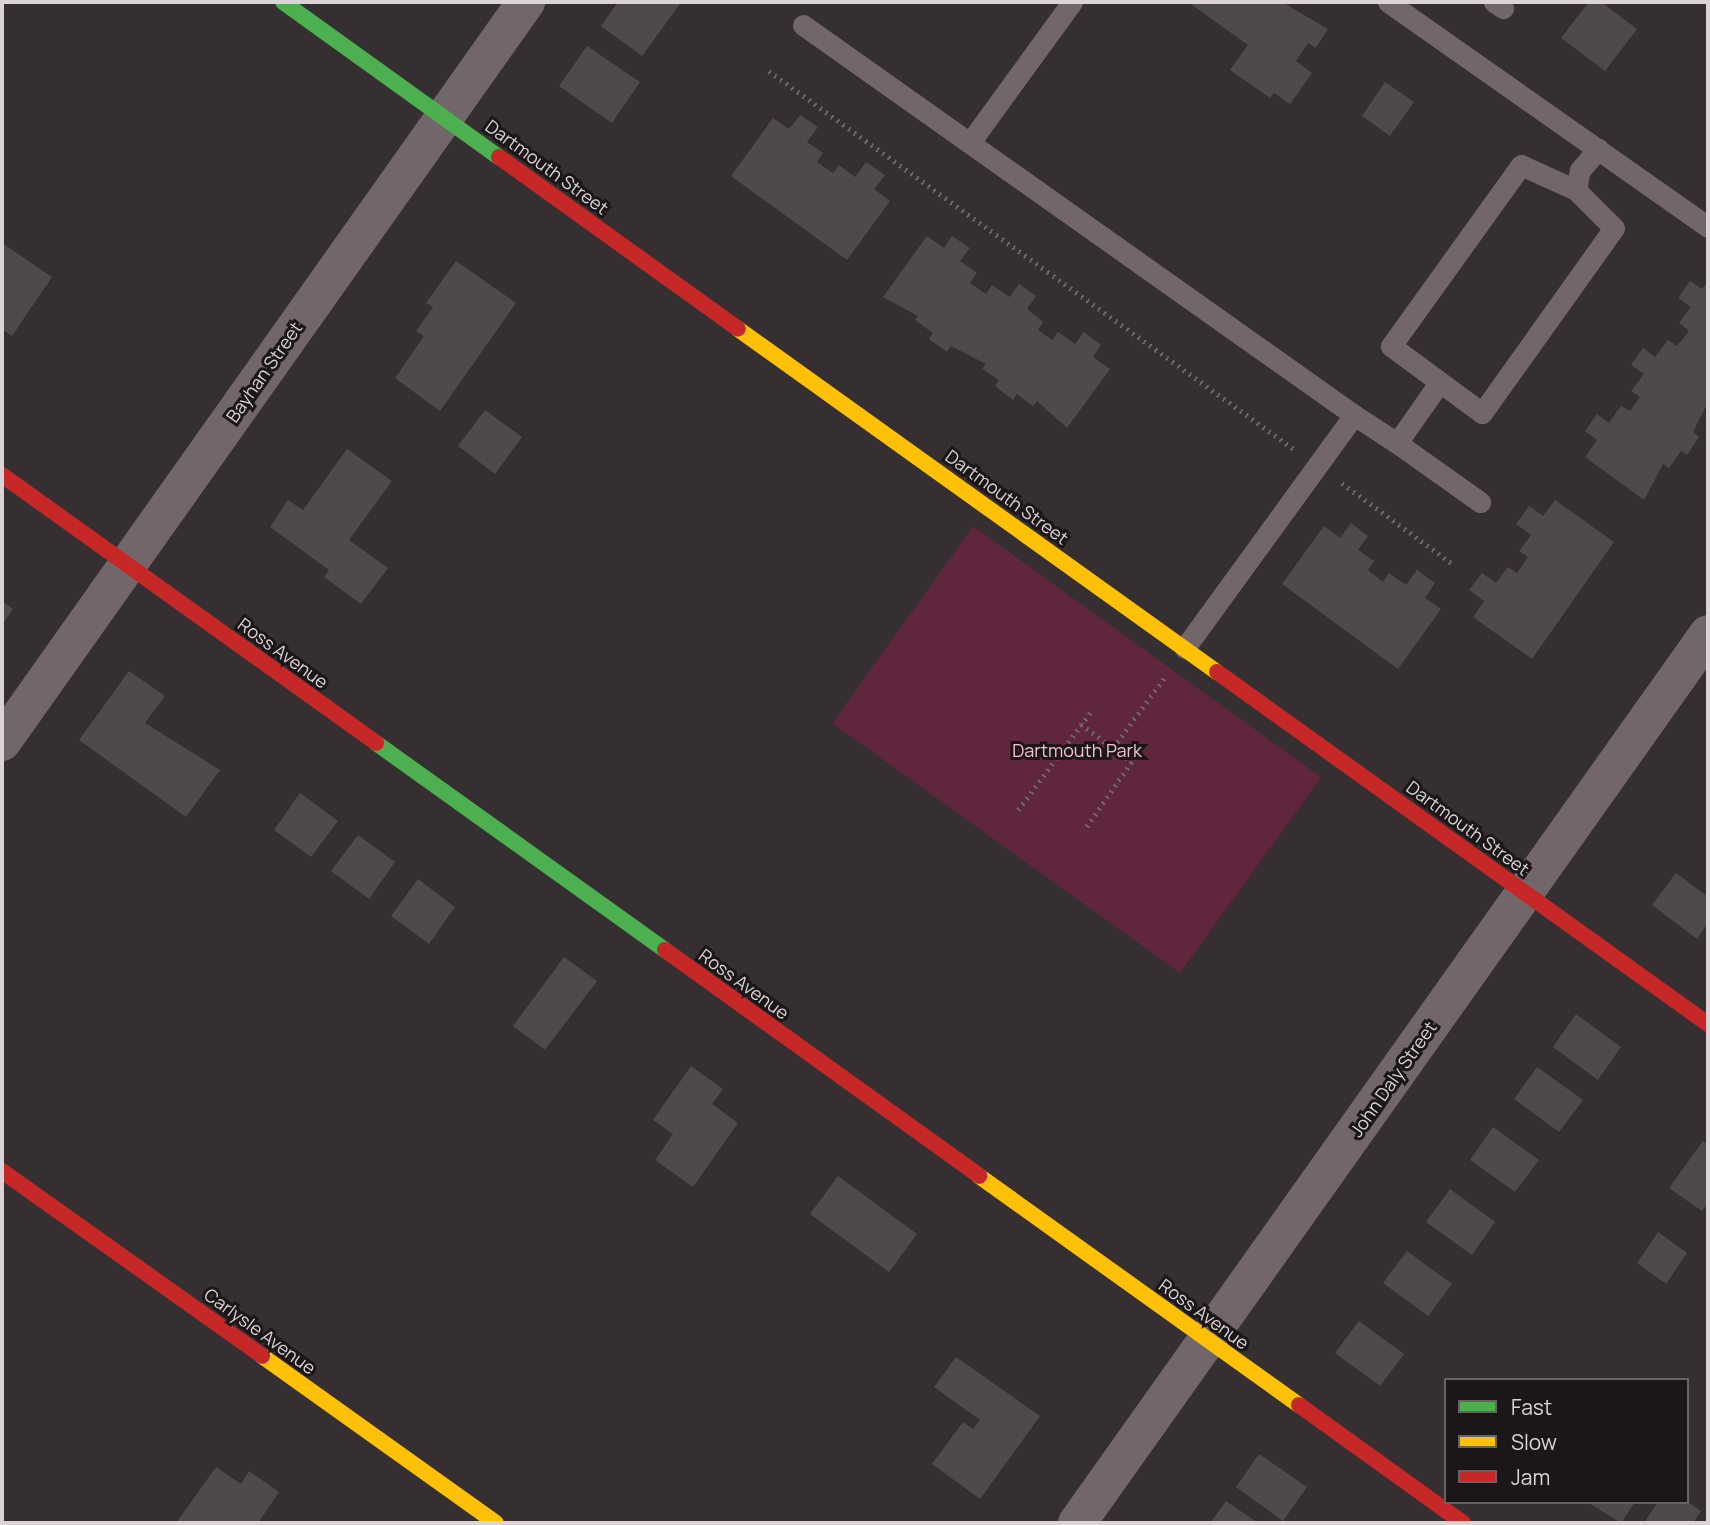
<!DOCTYPE html>
<html>
<head>
<meta charset="utf-8">
<style>
	body { margin:0 }
	#map { position:relative; width:1710px; height:1525px; overflow:hidden; background:#352f31; font-family:Manrope,sans-serif }
	div>[style] { position:absolute }
	[style*='--x'] { left:calc(var(--x)*1px); top:calc(var(--y)*1px); width:calc(var(--w)*1px); rotate:calc(var(--a)*1deg) }
	.green>* { inset:0; background:#5f263e }
	.building>* { inset:0; background:#4e494b }
	.path>* { height:4.5px; margin-top:-2.25px; transform-origin:0; background:repeating-linear-gradient(90deg,#6f6568 0 2px,transparent 0 7px) }
	.lane>* { height:21px; margin:-10.5px; padding:0 10.5px; transform-origin:10.5px; border-radius:10.5px; background:#73666b }
	.street>* { height:38px; margin:-19px; padding:0 19px; transform-origin:19px; border-radius:19px; background:#73666b }
	.fast>* { height:16px; margin:-8px; padding:0 8px; transform-origin:8px; border-radius:8px; background:#4caf50 }
	.slow>* { height:16px; margin:-8px; padding:0 8px; transform-origin:8px; border-radius:8px; background:#ffc107 }
	.jam>* { height:16px; margin:-8px; padding:0 8px; transform-origin:8px; border-radius:8px; background:#c62828 }
	span { translate:-50% -50%; white-space:nowrap; text-align:center; line-height:1.15; -webkit-text-stroke:6px #1b1618; paint-order:stroke }
	.street-label { font-size:18px; color:#dbd3d6 }
	.park-label { font-size:18px; color:#f5c1d2 }
	.frame { position:absolute; inset:0; border:4px solid #dbd3d6; pointer-events:none }
	.legend { position:absolute; left:1444px; top:1378px; width:245px; height:126px; box-sizing:border-box; background:#1b1618; border:2px solid #686264; margin:0; padding:9px 12px; list-style:none; font-size:21px; color:#dbd3d6 }
	.legend li { display:flex; align-items:center; gap:14px; height:35px }
	.legend b { width:35px; border:2px solid #686264 }
</style>
</head>
<body>
<div id="map">
	<div class="green">
		<div style="clip-path:polygon(973px 526px,1321px 777px,1180px 973px,832px 723px)"></div>
	</div>
	<div class="building">
		<div style="clip-path:polygon(618px 2px,677px 2px,680px 4px,642px 56px,601px 26px)"></div>
		<div style="clip-path:polygon(1188px 2px,1282px 2px,1328px 29px,1316px 48px,1308px 43px,1296px 61px,1312px 73px,1290px 104px,1274px 93px,1270px 98px,1230px 70px,1248px 45px)"></div>
		<div style="clip-path:polygon(1589px 2px,1601px 2px,1637px 29px,1605px 71px,1561px 38px)"></div>
		<div style="clip-path:polygon(587px 46px,640px 82px,612px 123px,559px 86px)"></div>
		<div style="clip-path:polygon(1385px 82px,1414px 102px,1390px 136px,1362px 116px)"></div>
		<div style="clip-path:polygon(800px 115px,818px 127px,807px 142px,823px 153px,817px 162px,833px 173px,839px 165px,855px 177px,866px 162px,885px 175px,874px 189px,890px 201px,847px 260px,731px 176px,773px 118px,789px 129px)"></div>
		<div style="clip-path:polygon(927px 236px,944px 248px,952px 236px,970px 248px,960px 261px,977px 273px,970px 283px,986px 294px,992px 285px,1010px 297px,1019px 284px,1036px 296px,1027px 309px,1043px 322px,1038px 330px,1052px 340px,1058px 332px,1075px 344px,1084px 332px,1101px 345px,1093px 357px,1110px 369px,1067px 428px,1037px 401px,1033px 406px,1017px 394px,1013px 400px,995px 386px,999px 380px,982px 369px,986px 364px,951px 346px,947px 352px,929px 339px,933px 333px,915px 320px,918px 316px,883px 297px)"></div>
		<div style="clip-path:polygon(2px 243px,52px 277px,12px 336px,2px 329px)"></div>
		<div style="clip-path:polygon(456px 261px,516px 303px,440px 411px,395px 378px,424px 336px,416px 331px,433px 307px,426px 303px)"></div>
		<div style="clip-path:polygon(1690px 281px,1702px 289px,1708px 281px,1708px 402px,1693px 432px,1699px 437px,1687px 455px,1681px 451px,1669px 468px,1663px 464px,1644px 500px,1585px 457px,1597px 440px,1585px 431px,1597px 414px,1609px 423px,1621px 406px,1630px 411px,1640px 397px,1631px 391px,1644px 374px,1631px 365px,1643px 348px,1655px 357px,1668px 340px,1677px 346px,1689px 331px,1679px 323px,1691px 307px,1678px 298px)"></div>
		<div style="clip-path:polygon(485px 410px,522px 437px,495px 474px,458px 446px)"></div>
		<div style="clip-path:polygon(347px 449px,392px 481px,349px 540px,388px 568px,361px 604px,324px 577px,329px 570px,270px 527px,288px 500px,303px 510px)"></div>
		<div style="clip-path:polygon(1555px 500px,1614px 542px,1532px 659px,1473px 617px,1484px 601px,1469px 590px,1482px 573px,1496px 583px,1508px 567px,1517px 573px,1528px 557px,1519px 551px,1531px 535px,1516px 524px,1529px 506px,1543px 516px)"></div>
		<div style="clip-path:polygon(1351px 523px,1368px 536px,1358px 550px,1374px 561px,1368px 570px,1383px 582px,1389px 573px,1406px 585px,1417px 570px,1435px 583px,1425px 598px,1441px 609px,1398px 669px,1282px 584px,1324px 526px,1340px 538px)"></div>
		<div style="clip-path:polygon(2px 601px,13px 609px,2px 625px)"></div>
		<div style="clip-path:polygon(129px 671px,165px 696px,145px 723px,220px 770px,186px 817px,79px 740px)"></div>
		<div style="clip-path:polygon(300px 793px,338px 821px,311px 857px,274px 830px)"></div>
		<div style="clip-path:polygon(358px 835px,395px 862px,369px 899px,331px 871px)"></div>
		<div style="clip-path:polygon(1676px 873px,1708px 897px,1708px 923px,1697px 939px,1652px 905px)"></div>
		<div style="clip-path:polygon(418px 879px,455px 907px,429px 944px,391px 916px)"></div>
		<div style="clip-path:polygon(564px 957px,597px 981px,545px 1050px,513px 1026px)"></div>
		<div style="clip-path:polygon(1576px 1014px,1621px 1047px,1598px 1080px,1553px 1047px)"></div>
		<div style="clip-path:polygon(691px 1066px,723px 1089px,712px 1104px,738px 1123px,693px 1187px,655px 1160px,673px 1134px,653px 1120px)"></div>
		<div style="clip-path:polygon(1537px 1067px,1583px 1100px,1559px 1132px,1514px 1099px)"></div>
		<div style="clip-path:polygon(1493px 1127px,1539px 1160px,1515px 1192px,1470px 1160px)"></div>
		<div style="clip-path:polygon(1703px 1141px,1708px 1145px,1708px 1203px,1702px 1211px,1669px 1188px)"></div>
		<div style="clip-path:polygon(838px 1176px,917px 1234px,889px 1272px,810px 1214px)"></div>
		<div style="clip-path:polygon(1450px 1189px,1495px 1222px,1472px 1255px,1426px 1222px)"></div>
		<div style="clip-path:polygon(1658px 1232px,1687px 1253px,1666px 1284px,1637px 1263px)"></div>
		<div style="clip-path:polygon(1407px 1251px,1452px 1284px,1428px 1316px,1383px 1283px)"></div>
		<div style="clip-path:polygon(1359px 1321px,1404px 1354px,1380px 1386px,1335px 1353px)"></div>
		<div style="clip-path:polygon(956px 1357px,1040px 1416px,980px 1499px,932px 1464px,963px 1422px,973px 1429px,980px 1420px,934px 1387px)"></div>
		<div style="clip-path:polygon(1259px 1454px,1307px 1487px,1283px 1521px,1236px 1487px)"></div>
		<div style="clip-path:polygon(216px 1467px,241px 1484px,249px 1471px,279px 1492px,258px 1523px,176px 1523px)"></div>
		<div style="clip-path:polygon(1226px 1501px,1258px 1523px,1210px 1523px)"></div>
		<div style="clip-path:polygon(1587px 1502px,1635px 1502px,1621px 1523px)"></div>
		<div style="clip-path:polygon(1658px 1502px,1688px 1502px,1701px 1511px,1693px 1523px,1644px 1523px)"></div>
	</div>
	<div class="path">
		<div style="--x:769;--y:71;--w:648;--a:35.77"></div>
		<div style="--x:1342;--y:483;--w:139;--a:36.2"></div>
		<div style="--x:1081;--y:724;--w:64;--a:36.7"></div>
		<div style="--x:1132;--y:762;--w:79;--a:124.7"></div>
		<div style="--x:1113;--y:748;--w:87;--a:-53.9"></div>
		<div style="--x:1018;--y:810;--w:124;--a:-53.5"></div>
	</div>
	<div class="lane">
		<div style="--x:1388;--y:2;--w:391;--a:35.1"></div>
		<div style="--x:1494;--y:2;--w:11;--a:34"></div>
		<div style="--x:803;--y:25;--w:675;--a:35.29"></div>
		<div style="--x:1354;--y:415;--w:288;--a:126"></div>
		<div style="--x:971;--y:141;--w:172;--a:-54"></div>
		<div style="--x:1576;--y:190;--w:60;--a:-155.6"></div>
		<div style="--x:1521;--y:165;--w:223;--a:125.7"></div>
		<div style="--x:1391;--y:346;--w:113;--a:36.4"></div>
		<div style="--x:1482;--y:413;--w:227;--a:-54.5"></div>
		<div style="--x:1614;--y:228;--w:54;--a:-135"></div>
		<div style="--x:1576;--y:190;--w:20;--a:-79"></div>
		<div style="--x:1580;--y:170;--w:28;--a:-49"></div>
		<div style="--x:1354;--y:415;--w:51;--a:33.1"></div>
		<div style="--x:1397;--y:443;--w:73;--a:-55"></div>
		<div style="--x:1397;--y:443;--w:102;--a:35.4"></div>
	</div>
	<div class="street">
		<div style="--x:2;--y:742;--w:907;--a:-54.7"></div>
		<div style="--x:1077;--y:1523;--w:1090;--a:-54.63"></div>
	</div>
	<div class="fast">
		<div style="--x:283;--y:2;--w:266;--a:35.7"></div>
		<div style="--x:376;--y:743;--w:355;--a:35.6"></div>
	</div>
	<div class="slow">
		<div style="--x:738;--y:329;--w:589;--a:35.61"></div>
		<div style="--x:979;--y:1176;--w:393;--a:35.6"></div>
		<div style="--x:262;--y:1356;--w:287;--a:35.5"></div>
	</div>
	<div class="jam">
		<div style="--x:499;--y:157;--w:294;--a:35.7"></div>
		<div style="--x:2;--y:475;--w:460;--a:35.6"></div>
		<div style="--x:1217;--y:672;--w:604;--a:35.64"></div>
		<div style="--x:665;--y:950;--w:387;--a:35.7"></div>
		<div style="--x:2;--y:1171;--w:319;--a:35.4"></div>
		<div style="--x:1299;--y:1405;--w:202;--a:35.7"></div>
	</div>
	<div class="street-label">
		<span style="left:547px;top:167px;rotate:36deg">Dartmouth Street</span>
		<span style="left:264px;top:372px;rotate:-55deg">Bayhan Street</span>
		<span style="left:1007px;top:497px;rotate:36deg">Dartmouth Street</span>
		<span style="left:283px;top:653px;rotate:36deg">Ross Avenue</span>
		<span style="left:1468px;top:828px;rotate:36deg">Dartmouth Street</span>
		<span style="left:744px;top:984px;rotate:36deg">Ross Avenue</span>
		<span style="left:1393px;top:1079px;rotate:-55deg">John Daly Street</span>
		<span style="left:1204px;top:1314px;rotate:36deg">Ross Avenue</span>
		<span style="left:260px;top:1331px;rotate:36deg">Carlysle Avenue</span>
	</div>
	<div class="park-label">
		<span style="left:1077px;top:750px">Dartmouth Park</span>
	</div>
	<div class="frame"></div>
	<ul class="legend">
	<li><b style="height:9px;background:#4caf50"></b>Fast</li>
	<li><b style="height:9px;background:#ffc107"></b>Slow</li>
	<li><b style="height:9px;background:#c62828"></b>Jam</li>
	</ul>
</div>
</body>
</html>
